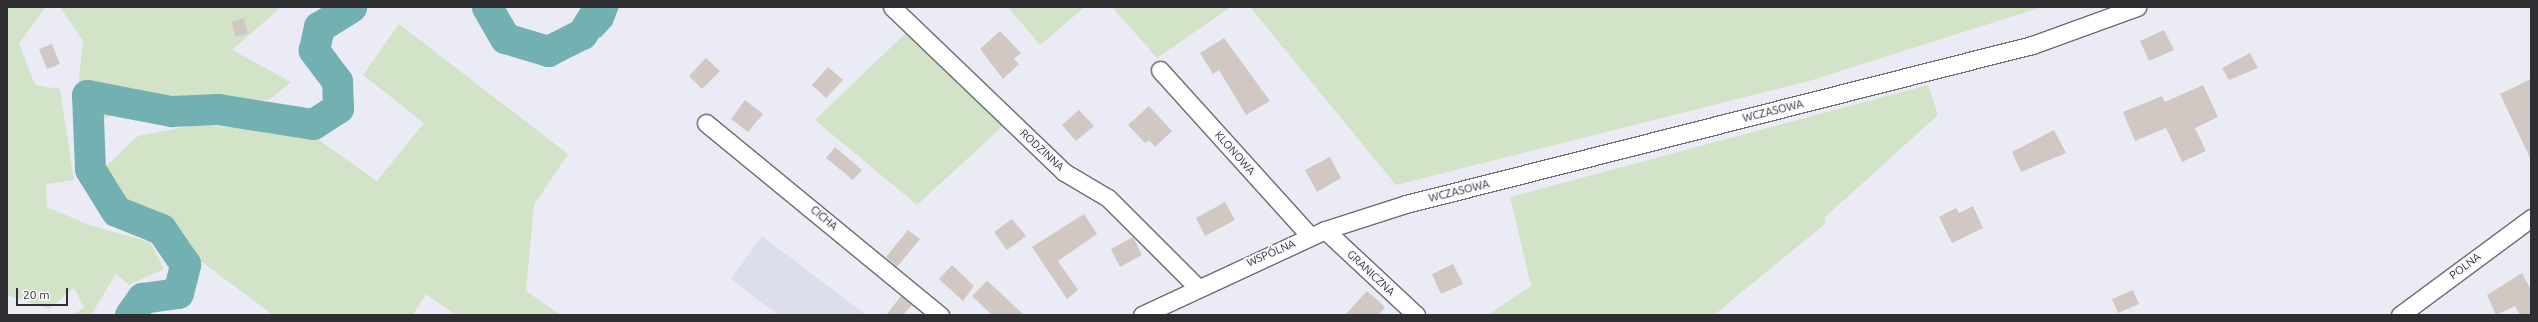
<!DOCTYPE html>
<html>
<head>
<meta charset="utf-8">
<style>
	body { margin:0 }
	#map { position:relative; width:2538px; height:322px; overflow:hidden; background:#eaebf4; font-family:Ubuntu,sans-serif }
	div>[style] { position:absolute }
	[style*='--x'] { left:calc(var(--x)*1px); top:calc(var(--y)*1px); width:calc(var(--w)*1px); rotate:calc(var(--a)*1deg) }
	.built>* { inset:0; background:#dcdded }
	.green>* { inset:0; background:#d3e3c7 }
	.water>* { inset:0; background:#72b0b1 }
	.river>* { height:31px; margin:-15.5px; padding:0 15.5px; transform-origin:15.5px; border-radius:15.5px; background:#72b0b1 }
	.building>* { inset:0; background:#d2c8c3 }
	.roads { filter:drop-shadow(1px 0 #6c6c75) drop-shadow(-1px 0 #6c6c75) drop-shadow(0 1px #6c6c75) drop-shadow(0 -1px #6c6c75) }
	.minor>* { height:17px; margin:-8.5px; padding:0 8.5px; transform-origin:8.5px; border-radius:8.5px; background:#fff }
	span { translate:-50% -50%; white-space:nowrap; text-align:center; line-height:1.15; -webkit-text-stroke:3.5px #f8f9fe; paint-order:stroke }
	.street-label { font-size:11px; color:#2f2f33 }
	.frame { position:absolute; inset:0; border:8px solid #2f2f33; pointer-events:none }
	.scale { position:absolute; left:16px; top:288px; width:52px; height:18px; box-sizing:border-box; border:2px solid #2f2f33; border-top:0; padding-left:5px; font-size:12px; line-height:14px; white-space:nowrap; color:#2f2f33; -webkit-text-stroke:3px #f8f9fe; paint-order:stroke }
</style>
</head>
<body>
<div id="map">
	<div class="built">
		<div style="clip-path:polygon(762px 236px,866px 315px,778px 315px,731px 279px)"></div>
	</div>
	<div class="green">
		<div style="clip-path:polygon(7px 7px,46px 7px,19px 43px,35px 85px,60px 89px,74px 180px,46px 184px,47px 207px,92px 226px,150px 242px,164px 269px,129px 285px,116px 274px,91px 315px,74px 315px,84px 307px,74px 288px,49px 309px,7px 295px)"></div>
		<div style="clip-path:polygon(60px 7px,281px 7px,232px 50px,291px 82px,269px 100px,144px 95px,101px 121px,78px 89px,83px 41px)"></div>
		<div style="clip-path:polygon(1008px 7px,1085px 7px,1040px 45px)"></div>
		<div style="clip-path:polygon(1112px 7px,1231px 7px,1157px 58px)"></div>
		<div style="clip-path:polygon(1250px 7px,2042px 7px,1809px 81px,1396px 185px)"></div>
		<div style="clip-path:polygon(399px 24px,568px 154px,534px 205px,526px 291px,561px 315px,456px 315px,426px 294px,413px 315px,273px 315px,187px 251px,169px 221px,149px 207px,129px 207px,98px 174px,138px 136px,195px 125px,306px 131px,377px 181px,424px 123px,363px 75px)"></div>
		<div style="clip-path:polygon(908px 31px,1005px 124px,917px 205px,815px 120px)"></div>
		<div style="clip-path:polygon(1928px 85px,1938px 115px,1824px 218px,1826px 223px,1714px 315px,1488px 315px,1531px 286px,1510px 197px)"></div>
	</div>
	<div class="water">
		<div style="clip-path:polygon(589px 7px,619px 7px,612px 25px,601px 37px,589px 40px,570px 55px,541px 60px,556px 33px,574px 31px)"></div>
	</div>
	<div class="river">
		<div style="--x:487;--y:7;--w:36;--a:60"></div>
		<div style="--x:505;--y:38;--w:45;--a:16.8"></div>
		<div style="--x:548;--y:51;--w:38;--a:-27"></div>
		<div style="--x:582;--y:34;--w:32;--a:-58"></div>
		<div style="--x:130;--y:315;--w:21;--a:-55"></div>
		<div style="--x:142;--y:298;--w:36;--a:-8"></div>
		<div style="--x:178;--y:293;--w:30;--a:-76"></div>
		<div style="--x:185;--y:264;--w:42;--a:-124.4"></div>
		<div style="--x:161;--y:229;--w:48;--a:-158.2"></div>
		<div style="--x:116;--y:211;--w:49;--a:-121.8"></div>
		<div style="--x:90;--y:169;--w:74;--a:-92.3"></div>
		<div style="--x:87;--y:95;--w:86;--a:10.8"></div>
		<div style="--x:171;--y:111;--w:47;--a:-2.4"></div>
		<div style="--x:218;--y:109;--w:96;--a:9"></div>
		<div style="--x:313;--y:124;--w:30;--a:-33"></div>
		<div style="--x:338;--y:108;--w:27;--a:-92"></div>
		<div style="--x:337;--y:81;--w:39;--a:-127"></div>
		<div style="--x:314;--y:50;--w:24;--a:-78"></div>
		<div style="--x:319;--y:27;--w:38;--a:-32"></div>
	</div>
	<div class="building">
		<div style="clip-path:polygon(244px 18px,248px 34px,235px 37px,232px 22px)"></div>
		<div style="clip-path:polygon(2164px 30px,2174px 50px,2149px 61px,2140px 41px)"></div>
		<div style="clip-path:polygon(1000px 31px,1021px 53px,1014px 59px,1019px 64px,1003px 79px,980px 49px)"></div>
		<div style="clip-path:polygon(1224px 38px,1270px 101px,1246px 115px,1219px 70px,1213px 74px,1200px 53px)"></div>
		<div style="clip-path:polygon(52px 44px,60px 64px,47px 69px,39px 49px)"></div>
		<div style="clip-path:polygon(2250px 53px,2258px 68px,2229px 80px,2222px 68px)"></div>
		<div style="clip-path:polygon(706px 58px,720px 71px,702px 89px,689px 76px)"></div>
		<div style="clip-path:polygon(828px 67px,843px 80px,826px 98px,812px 85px)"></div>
		<div style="clip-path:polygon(2531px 79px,2531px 160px,2500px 94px)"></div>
		<div style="clip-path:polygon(2203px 85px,2218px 117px,2195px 128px,2206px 151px,2182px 162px,2166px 128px,2135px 141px,2123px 112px,2162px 96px,2165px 102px)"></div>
		<div style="clip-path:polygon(745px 100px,763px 114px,748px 132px,731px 119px)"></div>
		<div style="clip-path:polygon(1149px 106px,1172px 131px,1155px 147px,1149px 140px,1145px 143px,1128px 125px)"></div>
		<div style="clip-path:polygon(1079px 110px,1094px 126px,1076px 141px,1062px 125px)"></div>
		<div style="clip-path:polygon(2054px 130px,2066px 153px,2021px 172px,2012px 152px)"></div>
		<div style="clip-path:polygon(835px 147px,862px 170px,853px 180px,826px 158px)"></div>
		<div style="clip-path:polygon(1330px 157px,1341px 178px,1317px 192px,1305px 170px)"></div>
		<div style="clip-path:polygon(1225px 202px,1235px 220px,1205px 236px,1196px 218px)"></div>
		<div style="clip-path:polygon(1973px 206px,1983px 228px,1952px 243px,1939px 217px,1956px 208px,1959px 213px)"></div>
		<div style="clip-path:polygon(1084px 214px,1097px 234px,1058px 261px,1078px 290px,1067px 299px,1032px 247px)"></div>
		<div style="clip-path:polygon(1012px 219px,1026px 236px,1007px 250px,994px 232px)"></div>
		<div style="clip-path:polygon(908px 230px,920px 239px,897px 267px,886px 257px)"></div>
		<div style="clip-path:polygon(1133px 237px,1142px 255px,1120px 267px,1111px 249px)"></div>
		<div style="clip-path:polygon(1453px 264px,1463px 284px,1441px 294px,1432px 274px)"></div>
		<div style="clip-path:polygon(952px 265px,974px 286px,963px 301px,939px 279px)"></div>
		<div style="clip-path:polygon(2522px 273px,2531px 290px,2531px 315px,2520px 315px,2515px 306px,2496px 315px,2487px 295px)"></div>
		<div style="clip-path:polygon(987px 281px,992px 285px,1024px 315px,992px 315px,972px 296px)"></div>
		<div style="clip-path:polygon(2133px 290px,2139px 304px,2118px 313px,2112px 299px)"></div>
		<div style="clip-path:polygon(1367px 291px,1385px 307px,1379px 315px,1345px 315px)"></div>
		<div style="clip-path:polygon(901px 296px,912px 305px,903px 315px,886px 315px)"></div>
	</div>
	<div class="roads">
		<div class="minor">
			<div style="--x:892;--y:7;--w:238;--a:43.8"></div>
			<div style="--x:1064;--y:172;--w:51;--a:30.6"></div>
			<div style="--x:1108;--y:198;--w:126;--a:45"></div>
			<div style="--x:1160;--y:70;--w:224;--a:47.9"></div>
			<div style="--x:706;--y:123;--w:303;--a:39.4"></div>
			<div style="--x:1325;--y:230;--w:125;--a:43"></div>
			<div style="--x:1142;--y:315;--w:202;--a:-24.9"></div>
			<div style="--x:1325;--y:230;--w:85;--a:-17.8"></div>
			<div style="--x:1406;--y:204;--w:646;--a:-14.25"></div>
			<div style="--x:2032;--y:45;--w:112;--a:-19.9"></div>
			<div style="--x:2400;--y:315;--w:163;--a:-36.5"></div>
		</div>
	</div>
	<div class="street-label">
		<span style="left:1773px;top:111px;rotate:-14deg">WCZASOWA</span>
		<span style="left:1042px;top:150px;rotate:43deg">RODZINNA</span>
		<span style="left:1235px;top:153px;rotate:48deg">KLONOWA</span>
		<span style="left:1459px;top:191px;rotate:-14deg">WCZASOWA</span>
		<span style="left:824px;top:218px;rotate:40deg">CICHA</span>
		<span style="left:1271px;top:253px;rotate:-23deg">WSPÓLNA</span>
		<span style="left:2465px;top:266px;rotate:-37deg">POLNA</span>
		<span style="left:1371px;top:273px;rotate:43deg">GRANICZNA</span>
	</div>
	<div class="frame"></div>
	<div class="scale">20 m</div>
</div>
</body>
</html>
